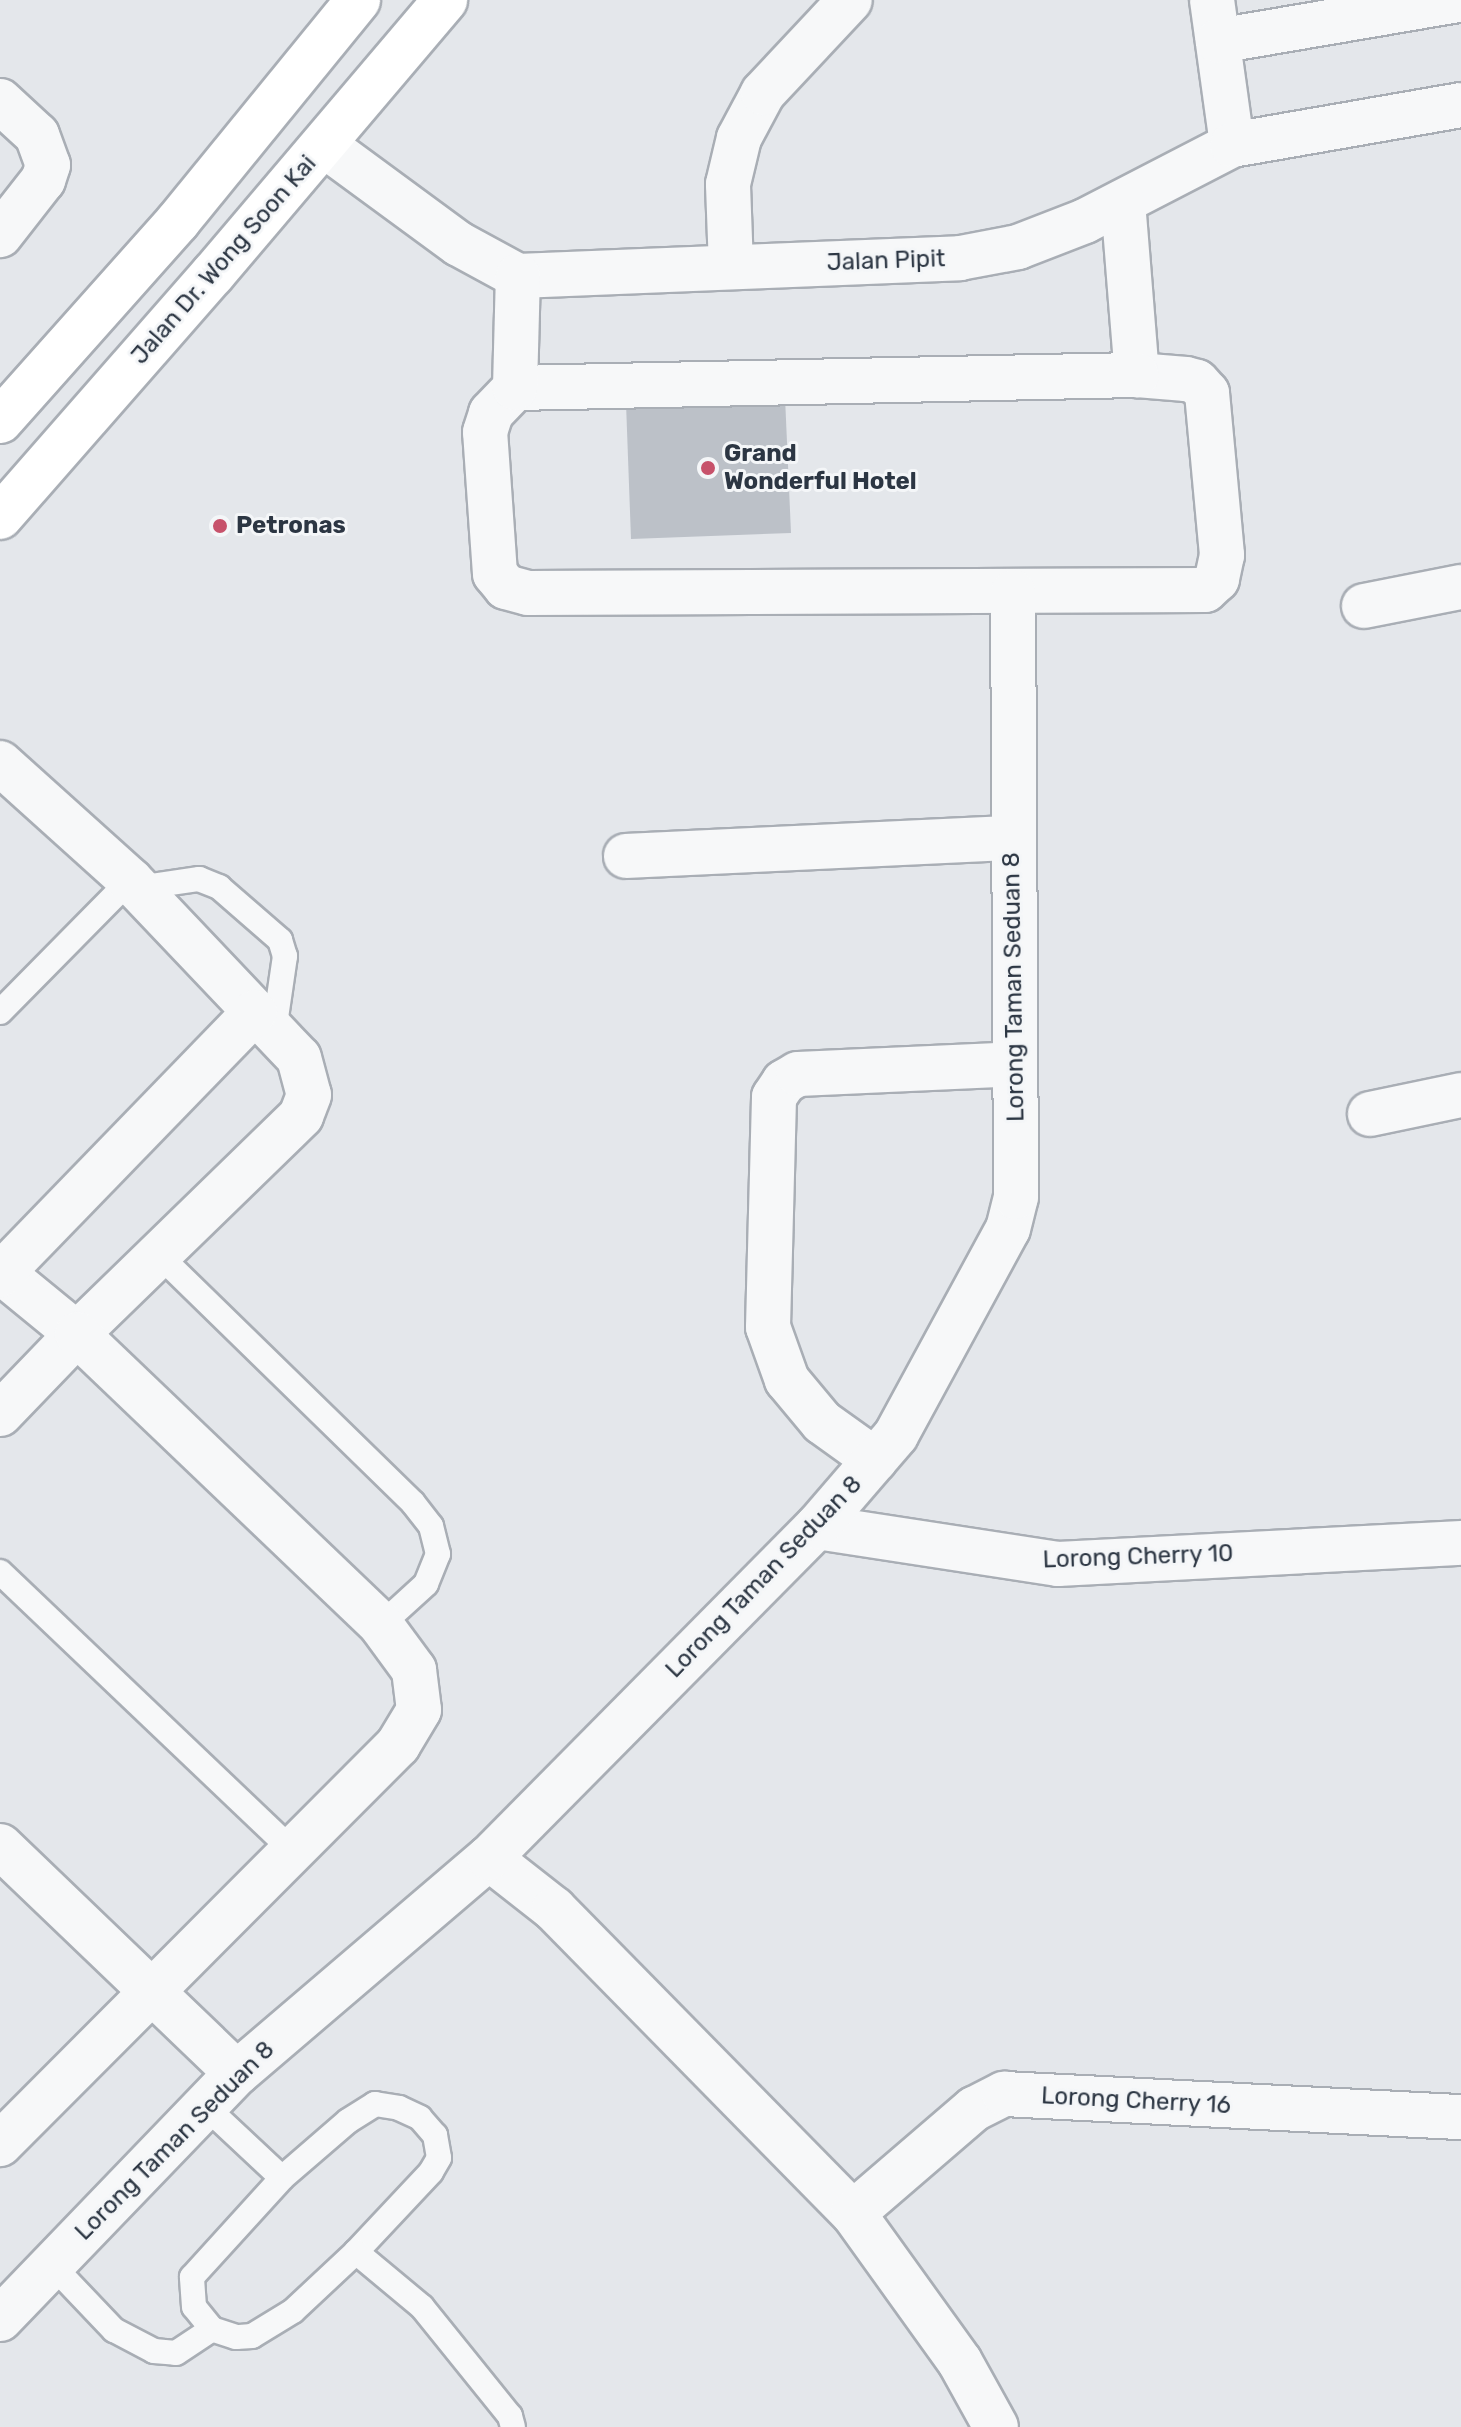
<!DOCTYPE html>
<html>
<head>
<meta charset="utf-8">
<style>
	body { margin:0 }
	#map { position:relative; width:1461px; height:2427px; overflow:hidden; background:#e4e7eb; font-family:Rubik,sans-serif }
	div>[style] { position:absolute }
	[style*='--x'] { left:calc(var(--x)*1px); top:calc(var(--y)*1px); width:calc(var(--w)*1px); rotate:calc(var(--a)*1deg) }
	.building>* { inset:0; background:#bcc1c8 }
	.roads { filter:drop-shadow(2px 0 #a9aeb5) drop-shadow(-2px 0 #a9aeb5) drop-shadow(0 2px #a9aeb5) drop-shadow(0 -2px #a9aeb5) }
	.lane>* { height:24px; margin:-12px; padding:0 12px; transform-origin:12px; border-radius:12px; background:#f7f8f9 }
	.street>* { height:44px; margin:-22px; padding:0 22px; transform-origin:22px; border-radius:22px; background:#f7f8f9 }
	.primary>* { height:44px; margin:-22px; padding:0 22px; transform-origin:22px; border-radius:22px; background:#fff }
	.dots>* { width:22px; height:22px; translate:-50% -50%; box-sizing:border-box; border:4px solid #f4f6f8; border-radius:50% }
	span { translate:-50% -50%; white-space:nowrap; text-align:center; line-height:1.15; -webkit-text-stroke:6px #f4f6f8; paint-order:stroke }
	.street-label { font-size:24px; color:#2c3643 }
	.poi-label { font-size:24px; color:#2c3643; font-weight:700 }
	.left { translate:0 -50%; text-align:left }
</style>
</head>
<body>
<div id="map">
	<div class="building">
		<div style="clip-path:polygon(785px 397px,791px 533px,631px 539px,626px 403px)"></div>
	</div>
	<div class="roads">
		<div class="lane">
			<div style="--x:137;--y:888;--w:63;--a:-8.3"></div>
			<div style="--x:199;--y:879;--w:22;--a:22"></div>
			<div style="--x:219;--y:887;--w:81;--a:41"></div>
			<div style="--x:280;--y:940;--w:17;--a:73"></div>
			<div style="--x:285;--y:956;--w:76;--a:98.3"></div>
			<div style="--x:0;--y:1012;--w:185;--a:-45.4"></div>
			<div style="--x:158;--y:1254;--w:356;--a:44.3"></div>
			<div style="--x:413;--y:1503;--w:29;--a:52"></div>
			<div style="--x:431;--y:1526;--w:29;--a:76"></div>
			<div style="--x:438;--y:1554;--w:32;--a:112"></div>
			<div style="--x:426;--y:1584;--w:61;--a:137.7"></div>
			<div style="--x:0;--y:1572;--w:403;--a:43.6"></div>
			<div style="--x:375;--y:2104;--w:24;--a:9"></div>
			<div style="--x:399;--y:2108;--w:23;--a:25"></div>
			<div style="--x:420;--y:2118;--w:23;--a:49"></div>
			<div style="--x:435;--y:2135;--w:23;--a:80"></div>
			<div style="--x:439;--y:2158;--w:16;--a:120"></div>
			<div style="--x:431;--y:2172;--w:110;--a:133.2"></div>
			<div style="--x:356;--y:2252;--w:86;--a:136.9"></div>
			<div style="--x:293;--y:2311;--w:48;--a:148.6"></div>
			<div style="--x:252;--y:2336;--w:16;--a:176"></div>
			<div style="--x:236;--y:2337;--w:25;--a:-162"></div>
			<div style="--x:212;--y:2329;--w:28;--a:-129"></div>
			<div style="--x:194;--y:2307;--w:30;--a:-94"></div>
			<div style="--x:192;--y:2277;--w:134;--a:-47.7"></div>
			<div style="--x:282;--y:2178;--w:87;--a:-40.8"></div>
			<div style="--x:348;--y:2121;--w:32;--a:-32"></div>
			<div style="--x:205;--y:2106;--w:105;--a:43.1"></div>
			<div style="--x:356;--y:2252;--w:86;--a:39.8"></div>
			<div style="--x:422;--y:2307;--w:140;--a:51.1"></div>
			<div style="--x:510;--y:2416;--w:11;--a:75"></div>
			<div style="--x:52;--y:2265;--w:90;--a:46.4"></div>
			<div style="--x:114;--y:2330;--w:45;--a:27.7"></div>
			<div style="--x:154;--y:2351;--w:22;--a:5"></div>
			<div style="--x:176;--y:2353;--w:43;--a:-33.7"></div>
		</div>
		<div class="street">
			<div style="--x:1212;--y:0;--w:146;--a:82.1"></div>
			<div style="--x:1218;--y:41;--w:244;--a:-9.7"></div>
			<div style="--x:0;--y:101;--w:50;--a:42.6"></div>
			<div style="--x:37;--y:135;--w:32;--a:70"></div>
			<div style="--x:48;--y:165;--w:16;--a:108"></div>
			<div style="--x:43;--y:180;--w:70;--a:128"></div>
			<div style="--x:324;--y:145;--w:167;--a:36.3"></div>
			<div style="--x:459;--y:244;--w:67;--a:28.5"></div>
			<div style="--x:518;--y:276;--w:442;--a:-2.3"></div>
			<div style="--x:960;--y:258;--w:59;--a:-10.7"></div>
			<div style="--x:1018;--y:247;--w:72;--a:-21.2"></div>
			<div style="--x:1085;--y:221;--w:165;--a:-27.3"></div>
			<div style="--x:1232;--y:145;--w:232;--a:-9.9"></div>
			<div style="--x:1123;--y:202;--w:174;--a:85.4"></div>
			<div style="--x:731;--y:267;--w:83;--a:-92.1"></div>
			<div style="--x:728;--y:184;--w:47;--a:-76.6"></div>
			<div style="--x:739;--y:138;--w:51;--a:-61.9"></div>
			<div style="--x:763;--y:93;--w:127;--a:-46.9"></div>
			<div style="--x:1137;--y:375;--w:49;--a:4.7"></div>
			<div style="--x:1186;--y:379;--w:11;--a:15"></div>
			<div style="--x:1197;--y:382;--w:15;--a:48"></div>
			<div style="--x:1207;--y:393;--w:163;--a:84.7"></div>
			<div style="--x:1222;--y:555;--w:25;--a:102"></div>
			<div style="--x:1217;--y:579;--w:16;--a:137"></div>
			<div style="--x:1205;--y:590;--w:677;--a:179.75"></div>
			<div style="--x:528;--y:593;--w:23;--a:-165"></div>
			<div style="--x:506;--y:587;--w:17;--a:-130"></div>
			<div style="--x:495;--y:574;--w:142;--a:-94"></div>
			<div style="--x:485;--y:432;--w:20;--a:-72"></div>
			<div style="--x:491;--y:413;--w:35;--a:-46"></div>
			<div style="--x:515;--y:388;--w:622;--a:-1.2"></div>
			<div style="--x:515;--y:388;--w:112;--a:-88.5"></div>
			<div style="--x:1364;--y:606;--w:99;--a:-11.1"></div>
			<div style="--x:0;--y:763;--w:175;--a:42"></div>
			<div style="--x:130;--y:880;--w:245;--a:46.5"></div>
			<div style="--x:299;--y:1058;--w:38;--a:75"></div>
			<div style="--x:309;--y:1095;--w:22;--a:111"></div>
			<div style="--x:301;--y:1116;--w:313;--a:135.8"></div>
			<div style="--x:77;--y:1334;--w:111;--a:133.9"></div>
			<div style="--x:626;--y:856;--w:387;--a:-2.7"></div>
			<div style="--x:1370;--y:1114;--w:93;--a:-11.8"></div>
			<div style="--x:0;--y:1271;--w:99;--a:39.3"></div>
			<div style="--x:77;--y:1334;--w:421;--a:43.7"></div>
			<div style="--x:381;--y:1625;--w:56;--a:53.7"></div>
			<div style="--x:414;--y:1670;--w:40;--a:82.9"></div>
			<div style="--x:419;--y:1710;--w:41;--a:121"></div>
			<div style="--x:398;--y:1745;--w:564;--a:134.93"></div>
			<div style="--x:0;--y:1275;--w:366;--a:-45.9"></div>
			<div style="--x:875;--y:1460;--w:65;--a:-144.4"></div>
			<div style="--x:822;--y:1422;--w:55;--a:-129.8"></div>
			<div style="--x:787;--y:1380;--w:56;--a:-109.7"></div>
			<div style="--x:768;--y:1327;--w:230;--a:-88.5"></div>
			<div style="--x:774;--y:1097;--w:18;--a:-56"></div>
			<div style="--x:784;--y:1082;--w:16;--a:-30"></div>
			<div style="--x:798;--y:1074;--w:217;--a:-2.6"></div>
			<div style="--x:817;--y:1527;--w:244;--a:8.7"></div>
			<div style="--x:1058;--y:1564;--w:404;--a:-3"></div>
			<div style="--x:0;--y:1846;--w:328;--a:43.8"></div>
			<div style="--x:489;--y:1858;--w:83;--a:38.1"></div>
			<div style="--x:554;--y:1909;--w:426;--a:45.5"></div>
			<div style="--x:853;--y:2213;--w:183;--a:54.3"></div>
			<div style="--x:960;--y:2362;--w:74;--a:61"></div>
			<div style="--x:853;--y:2213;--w:160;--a:-40.7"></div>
			<div style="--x:974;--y:2109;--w:34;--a:-27"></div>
			<div style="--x:1004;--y:2094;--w:458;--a:2.9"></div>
			<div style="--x:0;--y:2319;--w:342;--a:-46.1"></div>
			<div style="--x:237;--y:2073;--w:331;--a:-40.5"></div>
			<div style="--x:489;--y:1858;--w:466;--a:-45.3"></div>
			<div style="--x:817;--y:1527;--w:121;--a:-49.3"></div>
			<div style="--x:896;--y:1435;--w:234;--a:-61.5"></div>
			<div style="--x:1008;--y:1229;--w:33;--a:-76"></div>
			<div style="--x:1016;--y:1197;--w:605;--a:-90.28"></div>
		</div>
		<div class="primary">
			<div style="--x:0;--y:421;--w:268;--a:-48.3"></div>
			<div style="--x:178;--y:221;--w:285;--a:-50.8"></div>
			<div style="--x:0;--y:517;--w:323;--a:-48.8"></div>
			<div style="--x:213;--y:274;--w:359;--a:-49.7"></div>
		</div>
	</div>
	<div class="dots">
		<div style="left:708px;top:468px;background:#c7526b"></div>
		<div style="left:220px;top:526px;background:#c7526b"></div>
	</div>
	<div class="street-label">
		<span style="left:224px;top:260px;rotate:-49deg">Jalan Dr. Wong Soon Kai</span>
		<span style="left:886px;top:261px;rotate:-2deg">Jalan Pipit</span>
		<span style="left:1014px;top:987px;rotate:-91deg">Lorong Taman Seduan 8</span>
		<span style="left:1138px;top:1557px;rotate:-2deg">Lorong Cherry 10</span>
		<span style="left:764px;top:1577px;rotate:-46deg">Lorong Taman Seduan 8</span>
		<span style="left:1136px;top:2101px;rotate:3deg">Lorong Cherry 16</span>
		<span style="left:175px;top:2141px;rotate:-45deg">Lorong Taman Seduan 8</span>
	</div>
	<div class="poi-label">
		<span class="left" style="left:724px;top:468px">Grand<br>Wonderful Hotel</span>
		<span class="left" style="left:236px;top:526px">Petronas</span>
	</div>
</div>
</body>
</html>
